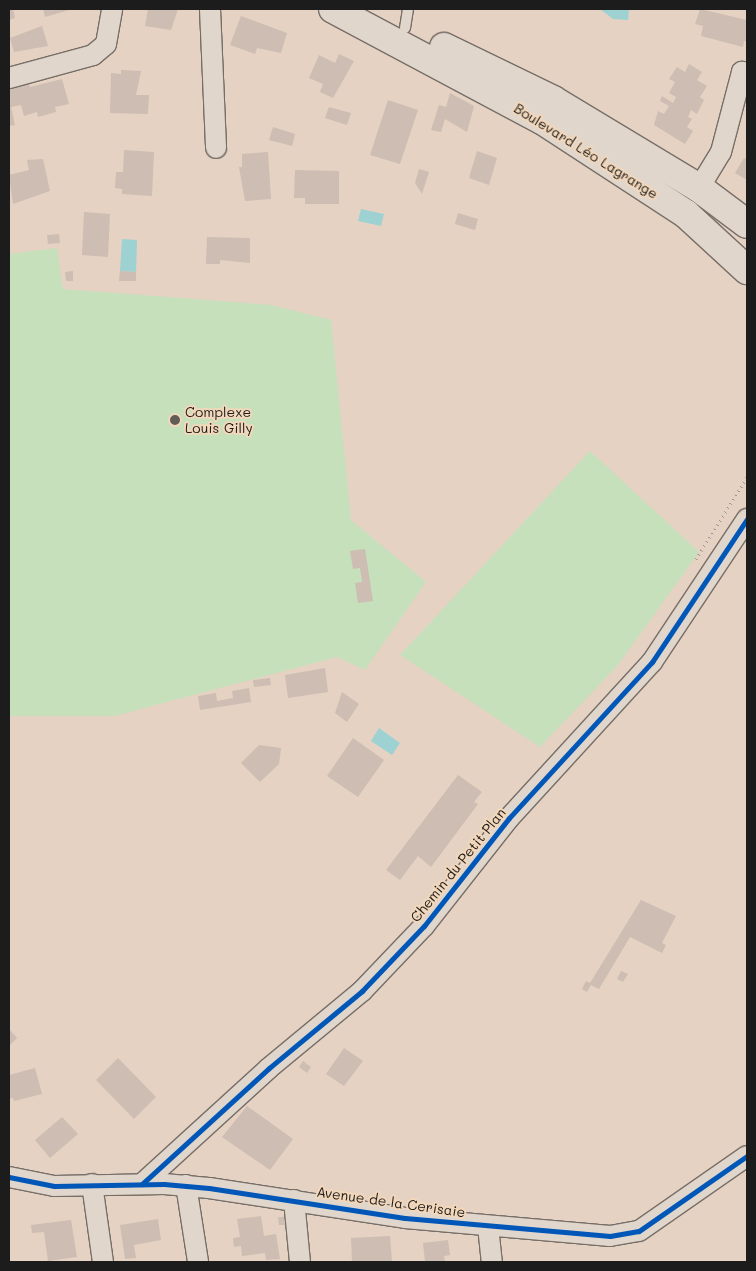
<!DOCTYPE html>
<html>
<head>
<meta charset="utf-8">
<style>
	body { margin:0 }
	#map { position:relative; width:756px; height:1271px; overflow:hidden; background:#e5d2c3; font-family:Mali,sans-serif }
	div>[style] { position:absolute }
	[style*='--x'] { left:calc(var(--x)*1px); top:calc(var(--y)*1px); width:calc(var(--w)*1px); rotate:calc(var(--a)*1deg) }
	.green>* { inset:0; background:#c6e0bb }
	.water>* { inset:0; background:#9ed1d1 }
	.building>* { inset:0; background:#cdbdb2 }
	.path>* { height:3px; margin-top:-1.5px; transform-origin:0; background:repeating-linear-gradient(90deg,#9e968f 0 1px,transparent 0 5px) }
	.roads { filter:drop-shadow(1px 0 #766e67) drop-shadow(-1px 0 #766e67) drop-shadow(0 1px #766e67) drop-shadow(0 -1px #766e67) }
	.service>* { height:10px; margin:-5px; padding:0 5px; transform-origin:5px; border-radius:5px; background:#e1d6cc }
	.minor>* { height:20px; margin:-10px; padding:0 10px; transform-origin:10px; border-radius:10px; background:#e1d6cc }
	.secondary>* { height:28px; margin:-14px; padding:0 14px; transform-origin:14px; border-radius:14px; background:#e1d6cc }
	.cycleway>* { height:5px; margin:-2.5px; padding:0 2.5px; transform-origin:2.5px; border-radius:2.5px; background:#0057b8 }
	.dots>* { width:14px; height:14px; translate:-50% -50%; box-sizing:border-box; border:2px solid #f3d7ba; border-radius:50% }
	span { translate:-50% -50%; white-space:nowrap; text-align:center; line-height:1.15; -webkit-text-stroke:4px #f3d7ba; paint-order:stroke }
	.street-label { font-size:14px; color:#1c1c1c }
	.poi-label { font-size:14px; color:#1c1c1c }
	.left { translate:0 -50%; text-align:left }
	.frame { position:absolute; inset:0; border:10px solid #1c1c1c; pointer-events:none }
</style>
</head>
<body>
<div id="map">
	<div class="green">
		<div style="clip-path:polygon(57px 248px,63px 289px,271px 305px,331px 320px,351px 520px,426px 582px,365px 670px,337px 657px,114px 716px,9px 716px,9px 254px)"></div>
		<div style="clip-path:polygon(590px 451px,699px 552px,618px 665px,540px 747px,400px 655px)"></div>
	</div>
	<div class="water">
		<div style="clip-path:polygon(600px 9px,629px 9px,628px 20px,613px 19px)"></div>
		<div style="clip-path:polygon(361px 209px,384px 214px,381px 226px,358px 221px)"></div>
		<div style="clip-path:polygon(122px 239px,137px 240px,136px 272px,120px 271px)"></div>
		<div style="clip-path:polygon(379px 728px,400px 743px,392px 755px,371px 741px)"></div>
	</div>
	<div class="building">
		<div style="clip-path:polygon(9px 9px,13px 9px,15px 18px,9px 20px)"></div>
		<div style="clip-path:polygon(43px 9px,73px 9px,45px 17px)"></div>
		<div style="clip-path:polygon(148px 9px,178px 9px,171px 30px,145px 26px)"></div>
		<div style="clip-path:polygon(700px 9px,747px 20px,747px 42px,744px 41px,743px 47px,701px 36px,703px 26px,695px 24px)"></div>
		<div style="clip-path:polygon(241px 16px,287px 33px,281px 53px,257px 48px,255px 54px,230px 45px)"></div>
		<div style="clip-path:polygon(42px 26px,48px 46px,14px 52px,10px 38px)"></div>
		<div style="clip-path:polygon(339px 54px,354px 61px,333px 98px,320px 92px,323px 84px,309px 78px,319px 55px,335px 63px)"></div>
		<div style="clip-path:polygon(689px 64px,702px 72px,697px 80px,707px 86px,700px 97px,704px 100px,697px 114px,691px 110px,688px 117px,692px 119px,687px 127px,693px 131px,685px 144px,654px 125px,658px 111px,664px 114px,669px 106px,660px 101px,662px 96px,673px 103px,676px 97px,669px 93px,675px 82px,669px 79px,677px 67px,685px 72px)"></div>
		<div style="clip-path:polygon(121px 70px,141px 71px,136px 95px,149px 95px,148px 114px,110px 113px,111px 73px,121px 74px)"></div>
		<div style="clip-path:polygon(62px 79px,69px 104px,55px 107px,56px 112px,38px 117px,37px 112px,24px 116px,21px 105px,11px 107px,15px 125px,9px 126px,9px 84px,28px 80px,30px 87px)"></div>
		<div style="clip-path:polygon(450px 93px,474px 106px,467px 132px,445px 119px,441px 132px,431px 130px,439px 105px,446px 107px)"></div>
		<div style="clip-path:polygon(388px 100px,418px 110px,400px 164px,370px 155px)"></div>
		<div style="clip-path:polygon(329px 107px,351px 113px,347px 125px,325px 118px)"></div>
		<div style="clip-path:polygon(273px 127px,295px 134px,292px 146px,269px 140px)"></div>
		<div style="clip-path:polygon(124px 150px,154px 152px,152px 196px,122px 194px,122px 189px,115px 188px,116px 172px,123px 172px)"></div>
		<div style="clip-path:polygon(477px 151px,497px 158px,489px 185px,469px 178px)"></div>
		<div style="clip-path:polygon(268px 152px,271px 199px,245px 201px,239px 167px,242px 167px,242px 154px)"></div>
		<div style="clip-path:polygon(744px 158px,747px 160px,747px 180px,735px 173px)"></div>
		<div style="clip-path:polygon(43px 159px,50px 191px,13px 204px,9px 175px,29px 170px,27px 160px)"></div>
		<div style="clip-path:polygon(419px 169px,429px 172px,422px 194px,415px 183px)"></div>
		<div style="clip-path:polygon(295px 170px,339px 171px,339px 204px,305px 204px,305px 198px,294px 198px)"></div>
		<div style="clip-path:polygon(84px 212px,110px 214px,108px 257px,82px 255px)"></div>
		<div style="clip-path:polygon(458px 213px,478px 219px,475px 230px,455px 224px)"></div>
		<div style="clip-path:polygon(59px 234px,60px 243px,48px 244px,47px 235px)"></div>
		<div style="clip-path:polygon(207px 237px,250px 238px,250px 263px,220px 260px,220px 264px,206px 264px)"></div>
		<div style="clip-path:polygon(73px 271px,73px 281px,66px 281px,65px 272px)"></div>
		<div style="clip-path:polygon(120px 271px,136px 272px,136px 281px,119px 281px)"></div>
		<div style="clip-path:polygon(365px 549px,373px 601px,358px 603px,355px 583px,362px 582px,360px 568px,353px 569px,350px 551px)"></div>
		<div style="clip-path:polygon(325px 668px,328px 692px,288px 698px,285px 675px)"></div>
		<div style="clip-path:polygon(270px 678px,271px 685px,254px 687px,253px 680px)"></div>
		<div style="clip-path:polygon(249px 688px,251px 702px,200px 710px,198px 696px,216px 693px,217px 701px,233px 698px,232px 691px)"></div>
		<div style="clip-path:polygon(342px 692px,359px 704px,347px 722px,335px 713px)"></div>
		<div style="clip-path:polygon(353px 738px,384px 760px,358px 797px,327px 776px)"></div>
		<div style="clip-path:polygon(259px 745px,281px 748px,279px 764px,260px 782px,241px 763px)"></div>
		<div style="clip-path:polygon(458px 775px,482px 792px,474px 802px,478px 804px,431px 867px,418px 856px,400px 880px,386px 870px)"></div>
		<div style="clip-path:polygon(641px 900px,676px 916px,662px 943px,666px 945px,662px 953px,630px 937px,599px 989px,591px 985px,587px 992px,582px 989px,586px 981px,590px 983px)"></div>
		<div style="clip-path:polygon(621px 971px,628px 974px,623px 982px,617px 979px)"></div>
		<div style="clip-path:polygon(9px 1029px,17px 1038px,9px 1046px)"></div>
		<div style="clip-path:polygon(344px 1048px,363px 1061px,344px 1086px,326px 1074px)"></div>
		<div style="clip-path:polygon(118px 1058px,156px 1097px,134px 1119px,96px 1080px)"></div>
		<div style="clip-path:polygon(303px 1061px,311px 1067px,307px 1073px,299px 1067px)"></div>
		<div style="clip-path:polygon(35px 1068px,42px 1094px,14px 1101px,13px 1098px,9px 1099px,9px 1075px)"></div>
		<div style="clip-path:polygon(247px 1106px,293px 1139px,270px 1170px,222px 1137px)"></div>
		<div style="clip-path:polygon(62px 1117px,78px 1134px,50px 1158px,35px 1140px)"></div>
		<div style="clip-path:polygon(261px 1216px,264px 1236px,276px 1234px,280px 1259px,266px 1260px,265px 1253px,242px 1256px,241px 1246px,234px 1247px,233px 1238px,240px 1237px,237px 1219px)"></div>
		<div style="clip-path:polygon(278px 1217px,284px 1217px,285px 1225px,279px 1225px)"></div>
		<div style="clip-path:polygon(158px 1219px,161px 1240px,134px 1245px,136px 1258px,125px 1259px,120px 1225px)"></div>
		<div style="clip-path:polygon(71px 1220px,77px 1257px,48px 1261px,44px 1232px,32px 1233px,31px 1225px)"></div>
		<div style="clip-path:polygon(390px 1236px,392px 1262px,352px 1262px,351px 1238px)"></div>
		<div style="clip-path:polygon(448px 1240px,450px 1255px,444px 1256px,445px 1262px,425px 1262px,423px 1243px)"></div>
	</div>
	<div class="path">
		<div style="--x:696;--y:559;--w:97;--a:-58.1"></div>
	</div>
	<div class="roads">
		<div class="service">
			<div style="--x:405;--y:28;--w:19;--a:-81"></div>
		</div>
		<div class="minor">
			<div style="--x:210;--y:9;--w:139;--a:87.5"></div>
			<div style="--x:9;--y:78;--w:87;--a:-15.3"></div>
			<div style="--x:93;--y:55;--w:17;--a:-40"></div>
			<div style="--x:106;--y:44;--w:36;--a:-80"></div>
			<div style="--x:699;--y:188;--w:42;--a:-58.6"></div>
			<div style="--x:721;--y:152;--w:83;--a:-75.3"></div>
			<div style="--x:742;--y:72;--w:5;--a:11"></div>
			<div style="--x:9;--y:1177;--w:46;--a:11.3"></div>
			<div style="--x:54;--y:1186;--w:110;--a:-1"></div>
			<div style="--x:164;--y:1184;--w:45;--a:5.1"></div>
			<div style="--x:209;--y:1188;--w:198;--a:8.7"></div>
			<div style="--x:405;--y:1218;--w:206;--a:5"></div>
			<div style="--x:610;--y:1236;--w:29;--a:-10"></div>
			<div style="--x:639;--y:1231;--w:131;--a:-34.8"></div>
			<div style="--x:92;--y:1184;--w:79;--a:82"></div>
			<div style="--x:142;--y:1184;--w:172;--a:-42.4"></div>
			<div style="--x:269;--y:1068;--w:121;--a:-39.6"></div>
			<div style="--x:362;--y:991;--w:90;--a:-46.4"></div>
			<div style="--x:424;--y:926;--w:137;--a:-51.8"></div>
			<div style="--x:509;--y:818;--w:212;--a:-47.5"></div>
			<div style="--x:652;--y:662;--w:172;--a:-56.4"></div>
			<div style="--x:186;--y:1185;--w:78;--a:81.1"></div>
			<div style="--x:294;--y:1200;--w:62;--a:84.5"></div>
			<div style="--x:488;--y:1226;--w:36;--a:84"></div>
		</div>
		<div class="secondary">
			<div style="--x:333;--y:9;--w:237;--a:28"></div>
			<div style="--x:542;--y:120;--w:172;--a:33.1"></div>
			<div style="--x:686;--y:214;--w:83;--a:42.6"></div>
			<div style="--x:444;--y:47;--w:121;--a:25.9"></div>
			<div style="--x:553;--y:100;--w:170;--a:31.1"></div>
			<div style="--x:699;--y:188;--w:60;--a:36.9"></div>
		</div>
	</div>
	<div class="cycleway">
		<div style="--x:9;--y:1177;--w:46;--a:11.3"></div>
		<div style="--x:54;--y:1186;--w:110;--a:-1"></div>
		<div style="--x:164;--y:1184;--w:45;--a:5.1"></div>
		<div style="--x:209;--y:1188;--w:198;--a:8.7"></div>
		<div style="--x:405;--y:1218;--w:206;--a:5"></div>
		<div style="--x:610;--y:1236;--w:29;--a:-10"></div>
		<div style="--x:639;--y:1231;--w:131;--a:-34.8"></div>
		<div style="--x:142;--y:1184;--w:172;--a:-42.4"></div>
		<div style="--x:269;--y:1068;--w:121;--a:-39.6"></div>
		<div style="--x:362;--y:991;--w:90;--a:-46.4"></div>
		<div style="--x:424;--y:926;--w:137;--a:-51.8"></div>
		<div style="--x:509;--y:818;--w:212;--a:-47.5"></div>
		<div style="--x:652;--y:662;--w:172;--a:-56.4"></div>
	</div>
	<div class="dots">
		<div style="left:175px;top:420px;background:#625c56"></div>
	</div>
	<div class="street-label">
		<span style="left:586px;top:151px;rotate:32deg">Boulevard Léo Lagrange</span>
		<span style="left:458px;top:865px;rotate:-51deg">Chemin du Petit Plan</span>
		<span style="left:391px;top:1202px;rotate:8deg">Avenue de la Cerisaie</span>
	</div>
	<div class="poi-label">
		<span class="left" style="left:185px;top:420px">Complexe<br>Louis Gilly</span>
	</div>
	<div class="frame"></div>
</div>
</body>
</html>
